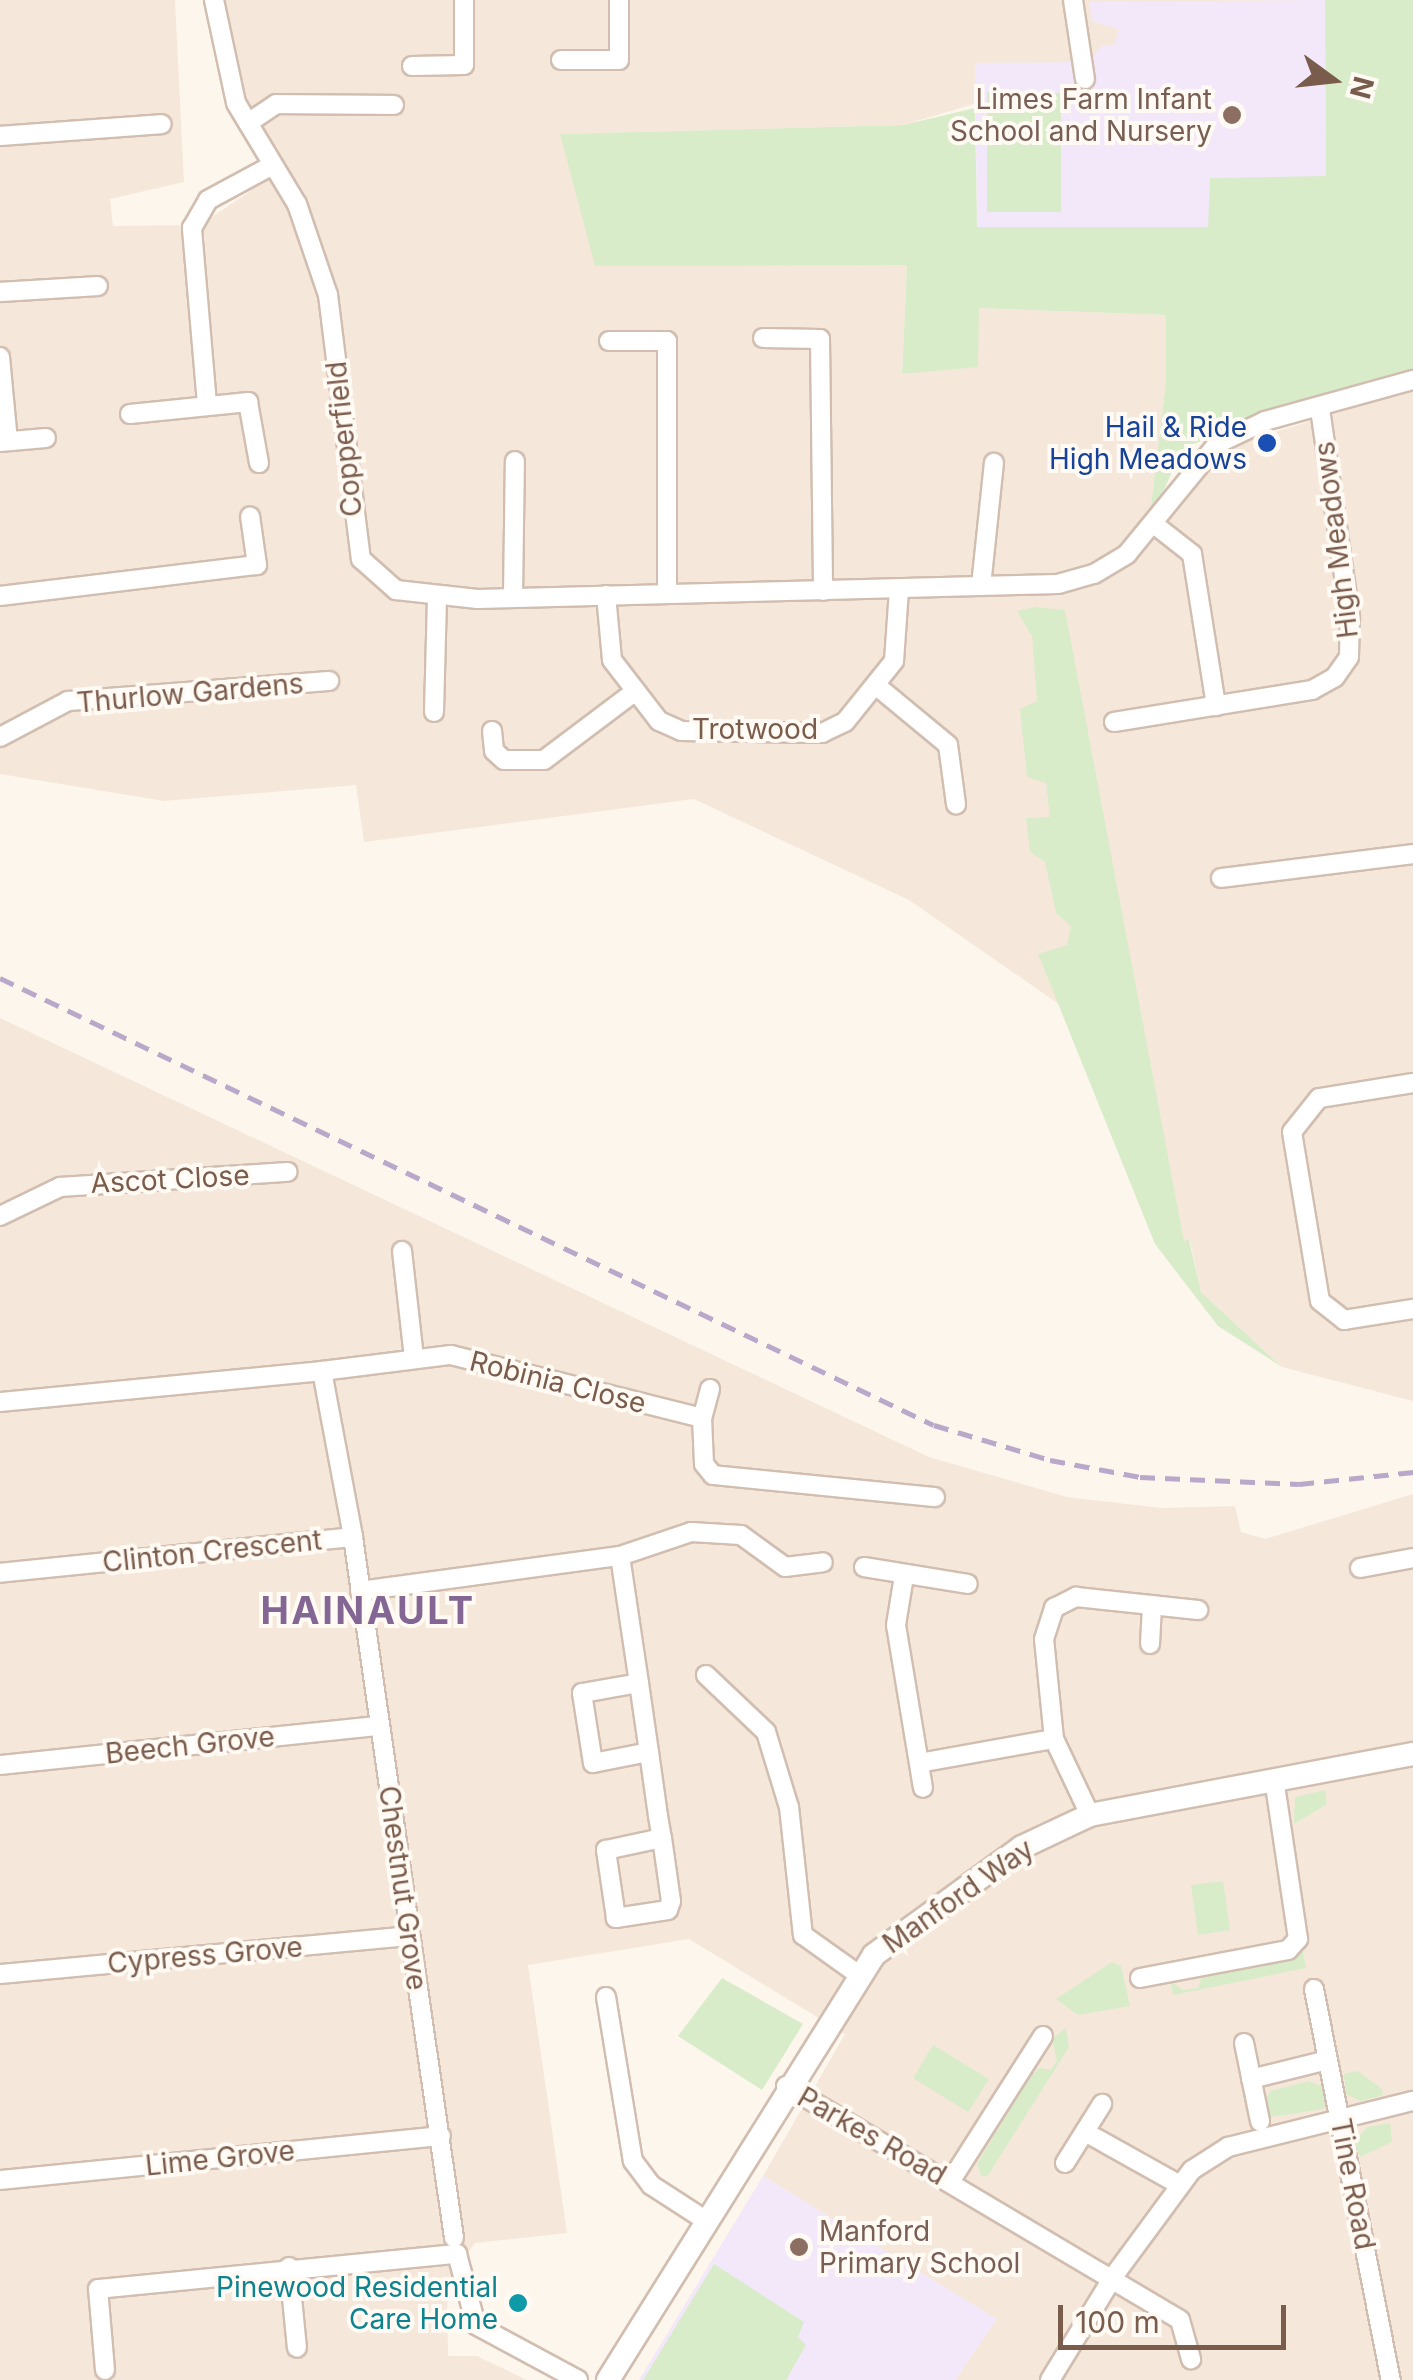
<!DOCTYPE html>
<html>
<head>
<meta charset="utf-8">
<style>
	body { margin:0 }
	#map { position:relative; width:1413px; height:2380px; overflow:hidden; background:#fdf6ec; font-family:Inter,sans-serif }
	div>[style] { position:absolute }
	[style*='--x'] { left:calc(var(--x)*1px); top:calc(var(--y)*1px); width:calc(var(--w)*1px); rotate:calc(var(--a)*1deg) }
	.residential>* { inset:0; background:#f5e8da }
	.education>* { inset:0; background:#f3e8fa }
	.green>* { inset:0; background:#d8ecc9 }
	.roads { filter:drop-shadow(2px 0 #d1beb0) drop-shadow(-2px 0 #d1beb0) drop-shadow(0 2px #d1beb0) drop-shadow(0 -2px #d1beb0) }
	.minor>* { height:18px; margin:-9px; padding:0 9px; transform-origin:9px; border-radius:9px; background:#fff }
	.tertiary>* { height:22px; margin:-11px; padding:0 11px; transform-origin:11px; border-radius:11px; background:#fff }
	.rail>* { height:5px; margin-top:-2.5px; transform-origin:0; background:repeating-linear-gradient(90deg,#b9a8c9 0 15px,transparent 0 25px) }
	.dots>* { width:28px; height:28px; translate:-50% -50%; box-sizing:border-box; border:5px solid #fffaf3; border-radius:50% }
	span { translate:-50% -50%; white-space:nowrap; text-align:center; line-height:1.15; -webkit-text-stroke:8px #fffaf3; paint-order:stroke }
	.education-label { font-size:28px; color:#785e54 }
	.right { translate:-100% -50%; text-align:right }
	.left { translate:0 -50%; text-align:left }
	.transit-label { font-size:28px; color:#164399 }
	.street-label { font-size:28px; color:#7a5c4d }
	.culture-label { font-size:28px; color:#0d838f }
	.district-label { font-size:38px; color:#846695; font-weight:700; letter-spacing:2.5px }
	.north { position:absolute; left:1283px; top:30px; width:100px; height:100px; -webkit-text-stroke:8px #fffaf3; paint-order:stroke; rotate:105deg; font-size:28px; font-weight:700; line-height:40px; text-align:center; color:#7a5c4d }
	.north::after { content:''; display:block; margin:auto; width:35px; height:45px; background:#7a5c4d; clip-path:polygon(50% 0,100% 100%,50% 72%,0 100%) }
	.scale { position:absolute; left:1058px; top:2305px; width:228px; height:45px; box-sizing:border-box; border:5px solid #7a5c4d; border-top:0; padding-left:12px; font-size:30px; line-height:35px; white-space:nowrap; color:#7a5c4d; -webkit-text-stroke:8px #fffaf3; paint-order:stroke }
</style>
</head>
<body>
<div id="map">
	<div class="residential">
		<div style="clip-path:polygon(0 0,175px 0,184px 182px,110px 199px,113px 226px,200px 225px,280px 171px,241px 103px,218px 0,1325px 0,903px 125px,561px 134px,681px 263px,907px 265px,902px 373px,979px 308px,1167px 315px,1166px 381px,1149px 522px,1098px 578px,1216px 450px,1413px 390px,1413px 1401px,1282px 1367px,1201px 1292px,1190px 1241px,1184px 1242px,1151px 1068px,909px 900px,694px 799px,364px 842px,356px 785px,164px 801px,0 774px)"></div>
		<div style="clip-path:polygon(0 1018px,929px 1457px,1067px 1497px,1161px 1508px,1235px 1506px,1241px 1532px,1265px 1539px,1413px 1494px,1413px 2380px,955px 2380px,996px 2319px,763px 2176px,845px 2034px,689px 1939px,528px 1965px,567px 2233px,475px 2243px,447px 2281px,448px 2356px,477px 2356px,527px 2380px,0 2380px)"></div>
	</div>
	<div class="education">
		<div style="clip-path:polygon(1325px 0,1326px 177px,1210px 178px,1209px 227px,977px 227px,975px 63px,1089px 62px,1101px 46px,1114px 45px,1119px 29px,1091px 21px,1090px 2px)"></div>
		<div style="clip-path:polygon(763px 2176px,997px 2319px,955px 2380px,639px 2380px)"></div>
	</div>
	<div class="green">
		<div style="clip-path:polygon(1325px 0,1413px 0,1413px 376px,1307px 400px,1196px 443px,1174px 468px,1149px 522px,1166px 381px,1166px 315px,979px 308px,978px 367px,902px 374px,907px 265px,595px 266px,560px 134px,903px 125px,975px 108px,977px 227px,1208px 227px,1210px 178px,1326px 176px)"></div>
		<div style="clip-path:polygon(987px 92px,1061px 93px,1061px 212px,987px 212px)"></div>
		<div style="clip-path:polygon(1034px 607px,1065px 610px,1184px 1241px,1189px 1240px,1201px 1292px,1282px 1367px,1218px 1326px,1155px 1244px,1038px 954px,1067px 945px,1071px 926px,1056px 913px,1045px 862px,1030px 852px,1026px 818px,1050px 817px,1046px 783px,1027px 777px,1020px 709px,1037px 701px,1032px 636px,1017px 611px)"></div>
		<div style="clip-path:polygon(1325px 1790px,1327px 1804px,1294px 1824px,1295px 1797px)"></div>
		<div style="clip-path:polygon(1223px 1881px,1230px 1930px,1198px 1935px,1191px 1885px)"></div>
		<div style="clip-path:polygon(1303px 1952px,1306px 1968px,1173px 1995px,1171px 1982px,1184px 1990px,1198px 1988px,1203px 1974px)"></div>
		<div style="clip-path:polygon(1112px 1962px,1121px 1966px,1130px 2006px,1078px 2015px,1056px 1999px)"></div>
		<div style="clip-path:polygon(722px 1978px,803px 2024px,762px 2090px,678px 2036px)"></div>
		<div style="clip-path:polygon(1066px 2028px,1069px 2047px,987px 2177px,981px 2175px,977px 2164px,1030px 2076px,1040px 2068px,1051px 2070px,1057px 2060px,1052px 2039px)"></div>
		<div style="clip-path:polygon(933px 2045px,989px 2079px,968px 2112px,913px 2078px)"></div>
		<div style="clip-path:polygon(1358px 2071px,1382px 2089px,1383px 2095px,1361px 2101px,1346px 2094px,1344px 2074px)"></div>
		<div style="clip-path:polygon(1309px 2081px,1326px 2088px,1324px 2109px,1270px 2117px,1264px 2104px,1270px 2091px)"></div>
		<div style="clip-path:polygon(1390px 2123px,1392px 2142px,1360px 2157px,1354px 2142px,1367px 2127px)"></div>
		<div style="clip-path:polygon(714px 2264px,804px 2322px,798px 2337px,806px 2345px,786px 2380px,643px 2380px)"></div>
	</div>
	<div class="roads">
		<div class="minor">
			<div style="--x:214;--y:0;--w:105;--a:77.9"></div>
			<div style="--x:236;--y:103;--w:118;--a:58.9"></div>
			<div style="--x:297;--y:204;--w:96;--a:71.2"></div>
			<div style="--x:328;--y:295;--w:266;--a:82.9"></div>
			<div style="--x:361;--y:559;--w:47;--a:41.5"></div>
			<div style="--x:396;--y:590;--w:82;--a:6.3"></div>
			<div style="--x:478;--y:599;--w:580;--a:-1.48"></div>
			<div style="--x:1058;--y:584;--w:37;--a:-16"></div>
			<div style="--x:1094;--y:574;--w:39;--a:-31"></div>
			<div style="--x:1127;--y:554;--w:142;--a:-50.7"></div>
			<div style="--x:1217;--y:444;--w:53;--a:-25.6"></div>
			<div style="--x:1265;--y:421;--w:154;--a:-15.5"></div>
			<div style="--x:1073;--y:0;--w:80;--a:81.4"></div>
			<div style="--x:561;--y:60;--w:58;--a:0"></div>
			<div style="--x:619;--y:60;--w:60;--a:-90"></div>
			<div style="--x:412;--y:66;--w:52;--a:-1.1"></div>
			<div style="--x:464;--y:65;--w:65;--a:-90"></div>
			<div style="--x:248;--y:123;--w:34;--a:-34"></div>
			<div style="--x:276;--y:104;--w:118;--a:0.5"></div>
			<div style="--x:0;--y:136;--w:162;--a:-4.2"></div>
			<div style="--x:0;--y:292;--w:98;--a:-3.5"></div>
			<div style="--x:763;--y:338;--w:57;--a:1"></div>
			<div style="--x:820;--y:339;--w:252;--a:89.3"></div>
			<div style="--x:609;--y:341;--w:58;--a:0"></div>
			<div style="--x:667;--y:341;--w:250;--a:90"></div>
			<div style="--x:0;--y:357;--w:84;--a:84.6"></div>
			<div style="--x:207;--y:404;--w:177;--a:-94.9"></div>
			<div style="--x:192;--y:228;--w:32;--a:-60"></div>
			<div style="--x:208;--y:200;--w:69;--a:-28.4"></div>
			<div style="--x:130;--y:414;--w:119;--a:-5.8"></div>
			<div style="--x:248;--y:402;--w:62;--a:79.8"></div>
			<div style="--x:0;--y:442;--w:46;--a:-5"></div>
			<div style="--x:1155;--y:525;--w:47;--a:38.1"></div>
			<div style="--x:1192;--y:554;--w:154;--a:81"></div>
			<div style="--x:981;--y:586;--w:124;--a:-84"></div>
			<div style="--x:606;--y:595;--w:65;--a:84.7"></div>
			<div style="--x:612;--y:660;--w:77;--a:52.4"></div>
			<div style="--x:659;--y:721;--w:24;--a:24"></div>
			<div style="--x:681;--y:731;--w:141;--a:0.8"></div>
			<div style="--x:822;--y:733;--w:25;--a:-26"></div>
			<div style="--x:845;--y:722;--w:78;--a:-51.2"></div>
			<div style="--x:894;--y:661;--w:71;--a:-86"></div>
			<div style="--x:0;--y:596;--w:259;--a:-6.9"></div>
			<div style="--x:257;--y:565;--w:49;--a:-98.1"></div>
			<div style="--x:513;--y:596;--w:135;--a:-89.2"></div>
			<div style="--x:878;--y:687;--w:91;--a:39.6"></div>
			<div style="--x:948;--y:745;--w:60;--a:82.3"></div>
			<div style="--x:434;--y:712;--w:113;--a:-88.5"></div>
			<div style="--x:1114;--y:722;--w:201;--a:-9.2"></div>
			<div style="--x:1312;--y:690;--w:26;--a:-29"></div>
			<div style="--x:1335;--y:677;--w:24;--a:-55"></div>
			<div style="--x:1349;--y:657;--w:40;--a:-88.6"></div>
			<div style="--x:1350;--y:617;--w:209;--a:-98.2"></div>
			<div style="--x:492;--y:731;--w:20;--a:84"></div>
			<div style="--x:494;--y:751;--w:13;--a:42"></div>
			<div style="--x:504;--y:760;--w:40;--a:0"></div>
			<div style="--x:544;--y:760;--w:111;--a:-37"></div>
			<div style="--x:0;--y:737;--w:77;--a:-27.9"></div>
			<div style="--x:68;--y:701;--w:262;--a:-4.4"></div>
			<div style="--x:1221;--y:878;--w:193;--a:-7.1"></div>
			<div style="--x:1413;--y:1083;--w:95;--a:170.9"></div>
			<div style="--x:1319;--y:1098;--w:43;--a:128.5"></div>
			<div style="--x:1292;--y:1132;--w:171;--a:80.6"></div>
			<div style="--x:1320;--y:1301;--w:31;--a:38"></div>
			<div style="--x:1344;--y:1320;--w:70;--a:-9.1"></div>
			<div style="--x:0;--y:1216;--w:67;--a:-25.8"></div>
			<div style="--x:60;--y:1187;--w:228;--a:-3.8"></div>
			<div style="--x:402;--y:1251;--w:108;--a:83.6"></div>
			<div style="--x:322;--y:1371;--w:130;--a:-7.1"></div>
			<div style="--x:451;--y:1355;--w:259;--a:14.1"></div>
			<div style="--x:710;--y:1389;--w:30;--a:105"></div>
			<div style="--x:702;--y:1418;--w:46;--a:87.5"></div>
			<div style="--x:704;--y:1464;--w:14;--a:51"></div>
			<div style="--x:713;--y:1475;--w:223;--a:5.7"></div>
			<div style="--x:0;--y:1402;--w:323;--a:-5.5"></div>
			<div style="--x:322;--y:1371;--w:169;--a:79.4"></div>
			<div style="--x:353;--y:1537;--w:355;--a:174.2"></div>
			<div style="--x:353;--y:1537;--w:708;--a:81.8"></div>
			<div style="--x:620;--y:1556;--w:75;--a:-18.7"></div>
			<div style="--x:691;--y:1532;--w:50;--a:3.4"></div>
			<div style="--x:741;--y:1535;--w:54;--a:36"></div>
			<div style="--x:785;--y:1567;--w:38;--a:-7"></div>
			<div style="--x:864;--y:1567;--w:105;--a:9.3"></div>
			<div style="--x:1360;--y:1568;--w:54;--a:-10.7"></div>
			<div style="--x:904;--y:1576;--w:50;--a:99.3"></div>
			<div style="--x:896;--y:1625;--w:165;--a:80.6"></div>
			<div style="--x:360;--y:1591;--w:262;--a:-7.7"></div>
			<div style="--x:620;--y:1556;--w:128;--a:81.5"></div>
			<div style="--x:639;--y:1683;--w:70;--a:81.8"></div>
			<div style="--x:649;--y:1752;--w:65;--a:82"></div>
			<div style="--x:658;--y:1816;--w:22;--a:80"></div>
			<div style="--x:662;--y:1838;--w:64;--a:81.9"></div>
			<div style="--x:671;--y:1901;--w:9;--a:108"></div>
			<div style="--x:668;--y:1910;--w:53;--a:171.3"></div>
			<div style="--x:616;--y:1918;--w:69;--a:-98.4"></div>
			<div style="--x:606;--y:1850;--w:57;--a:-12.1"></div>
			<div style="--x:1150;--y:1644;--w:39;--a:-87"></div>
			<div style="--x:706;--y:1675;--w:83;--a:43.5"></div>
			<div style="--x:766;--y:1732;--w:78;--a:73"></div>
			<div style="--x:789;--y:1807;--w:129;--a:83.8"></div>
			<div style="--x:803;--y:1935;--w:69;--a:35.5"></div>
			<div style="--x:639;--y:1683;--w:58;--a:170"></div>
			<div style="--x:582;--y:1693;--w:71;--a:81.1"></div>
			<div style="--x:593;--y:1763;--w:57;--a:-11.1"></div>
			<div style="--x:919;--y:1763;--w:137;--a:-10.1"></div>
			<div style="--x:0;--y:1765;--w:382;--a:-5.9"></div>
			<div style="--x:1090;--y:1815;--w:84;--a:-115.3"></div>
			<div style="--x:1054;--y:1739;--w:100;--a:-95.7"></div>
			<div style="--x:1044;--y:1639;--w:33;--a:-72"></div>
			<div style="--x:1054;--y:1608;--w:25;--a:-27"></div>
			<div style="--x:1076;--y:1597;--w:123;--a:6.1"></div>
			<div style="--x:0;--y:1974;--w:412;--a:-5.3"></div>
			<div style="--x:1140;--y:1978;--w:151;--a:-10.7"></div>
			<div style="--x:1288;--y:1950;--w:15;--a:-48"></div>
			<div style="--x:1298;--y:1939;--w:162;--a:-98.5"></div>
			<div style="--x:1314;--y:1989;--w:399;--a:78.9"></div>
			<div style="--x:606;--y:1997;--w:166;--a:80.7"></div>
			<div style="--x:633;--y:2161;--w:30;--a:53"></div>
			<div style="--x:651;--y:2185;--w:64;--a:32.9"></div>
			<div style="--x:1244;--y:2043;--w:80;--a:78.4"></div>
			<div style="--x:1251;--y:2079;--w:79;--a:-13.9"></div>
			<div style="--x:786;--y:2086;--w:458;--a:30.7"></div>
			<div style="--x:1180;--y:2320;--w:41;--a:74.2"></div>
			<div style="--x:1085;--y:2132;--w:109;--a:29.2"></div>
			<div style="--x:1065;--y:2163;--w:70;--a:-57.9"></div>
			<div style="--x:0;--y:2180;--w:443;--a:-5.7"></div>
			<div style="--x:950;--y:2182;--w:173;--a:-57.5"></div>
			<div style="--x:289;--y:2267;--w:81;--a:84.4"></div>
			<div style="--x:105;--y:2370;--w:81;--a:-94.9"></div>
			<div style="--x:98;--y:2289;--w:361;--a:-5.6"></div>
			<div style="--x:457;--y:2254;--w:73;--a:75"></div>
			<div style="--x:476;--y:2325;--w:116;--a:28.3"></div>
			<div style="--x:1050;--y:2380;--w:121;--a:-58.5"></div>
			<div style="--x:1113;--y:2277;--w:133;--a:-53.6"></div>
			<div style="--x:1192;--y:2170;--w:43;--a:-32.6"></div>
			<div style="--x:1228;--y:2147;--w:191;--a:-14"></div>
		</div>
		<div class="tertiary">
			<div style="--x:608;--y:2380;--w:501;--a:-57.96"></div>
			<div style="--x:874;--y:1955;--w:183;--a:-36.1"></div>
			<div style="--x:1022;--y:1847;--w:75;--a:-25.2"></div>
			<div style="--x:1090;--y:1815;--w:329;--a:-10.7"></div>
		</div>
	</div>
	<div class="rail">
		<div style="--x:0;--y:978;--w:1035;--a:25.58"></div>
		<div style="--x:934;--y:1425;--w:121;--a:16.8"></div>
		<div style="--x:1050;--y:1460;--w:92;--a:10.7"></div>
		<div style="--x:1140;--y:1477;--w:159;--a:2.5"></div>
		<div style="--x:1299;--y:1484;--w:115;--a:-6"></div>
	</div>
	<div class="dots">
		<div style="left:1232px;top:115px;background:#8d6e63"></div>
		<div style="left:1267px;top:443px;background:#1a4fb4"></div>
		<div style="left:799px;top:2247px;background:#8d6e63"></div>
		<div style="left:518px;top:2303px;background:#0f9aa8"></div>
	</div>
	<div class="education-label">
		<span class="right" style="left:1212px;top:115px">Limes Farm Infant<br>School and Nursery</span>
		<span class="left" style="left:819px;top:2247px">Manford<br>Primary School</span>
	</div>
	<div class="transit-label">
		<span class="right" style="left:1247px;top:443px">Hail &amp; Ride<br>High Meadows</span>
	</div>
	<div class="street-label">
		<span style="left:344px;top:439px;rotate:-96deg">Copperfield</span>
		<span style="left:1336px;top:540px;rotate:-97deg">High Meadows</span>
		<span style="left:190px;top:693px;rotate:-5deg">Thurlow Gardens</span>
		<span style="left:755px;top:729px">Trotwood</span>
		<span style="left:170px;top:1179px;rotate:-3deg">Ascot Close</span>
		<span style="left:558px;top:1382px;rotate:14deg">Robinia Close</span>
		<span style="left:212px;top:1551px;rotate:-6deg">Clinton Crescent</span>
		<span style="left:190px;top:1745px;rotate:-6deg">Beech Grove</span>
		<span style="left:403px;top:1888px;rotate:82deg">Chestnut Grove</span>
		<span style="left:958px;top:1896px;rotate:-35deg">Manford Way</span>
		<span style="left:205px;top:1955px;rotate:-5deg">Cypress Grove</span>
		<span style="left:872px;top:2136px;rotate:30deg">Parkes Road</span>
		<span style="left:220px;top:2158px;rotate:-6deg">Lime Grove</span>
		<span style="left:1353px;top:2184px;rotate:79deg">Tine Road</span>
	</div>
	<div class="culture-label">
		<span class="right" style="left:498px;top:2303px">Pinewood Residential<br>Care Home</span>
	</div>
	<div class="district-label">
		<span style="left:368px;top:1611px">HAINAULT</span>
	</div>
	<div class="north">N</div>
	<div class="scale">100 m</div>
</div>
</body>
</html>
